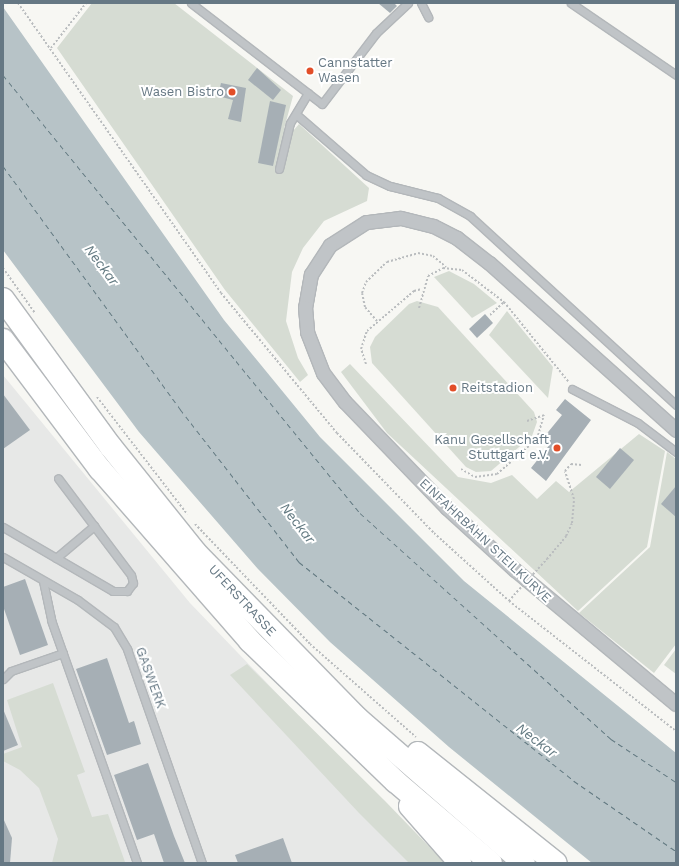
<!DOCTYPE html>
<html>
<head>
<meta charset="utf-8">
<style>
	body { margin:0 }
	#map { position:relative; width:679px; height:866px; overflow:hidden; background:#f7f7f3; font-family:"Work Sans",sans-serif }
	div>[style] { position:absolute }
	[style*='--x'] { left:calc(var(--x)*1px); top:calc(var(--y)*1px); width:calc(var(--w)*1px); rotate:calc(var(--a)*1deg) }
	.built>* { inset:0; background:#e7e8e7 }
	.green>* { inset:0; background:#d6dcd3 }
	.water>* { inset:0; background:#b7c3c7 }
	.ferry>* { height:1px; margin-top:-0.5px; transform-origin:0; background:repeating-linear-gradient(90deg,#627981 0 5px,transparent 0 9px) }
	.building>* { inset:0; background:#a6afb5 }
	.path>* { height:2px; margin-top:-1px; transform-origin:0; background:repeating-linear-gradient(90deg,#babdbf 0 2px,transparent 0 4px) }
	.roads { filter:drop-shadow(1px 0 #b3b7ba) drop-shadow(-1px 0 #b3b7ba) drop-shadow(0 1px #b3b7ba) drop-shadow(0 -1px #b3b7ba) }
	.lane>* { height:7px; margin:-3.5px; padding:0 3.5px; transform-origin:3.5px; border-radius:3.5px; background:#c0c4c7 }
	.street>* { height:13px; margin:-6.5px; padding:0 6.5px; transform-origin:6.5px; border-radius:6.5px; background:#c0c4c7 }
	.highway>* { height:22px; margin:-11px; padding:0 11px; transform-origin:11px; border-radius:11px; background:#fff }
	.path-bridge>* { height:2px; margin-top:-1px; transform-origin:0; background:repeating-linear-gradient(90deg,#babdbf 0 2px,transparent 0 4px) }
	.dots>* { width:11px; height:11px; translate:-50% -50%; box-sizing:border-box; border:2px solid #fff; border-radius:50% }
	span { translate:-50% -50%; white-space:nowrap; text-align:center; line-height:1.15; -webkit-text-stroke:4px #fff; paint-order:stroke }
	.poi-label { font-size:13px; color:#667884 }
	.left { translate:0 -50%; text-align:left }
	.right { translate:-100% -50%; text-align:right }
	.street-label { font-size:13px; color:#667884 }
	.water-label { font-size:14px; color:#627981; font-style:italic }
	.frame { position:absolute; inset:0; border:4px solid #667884; pointer-events:none }
</style>
</head>
<body>
<div id="map">
	<div class="built">
		<div style="clip-path:polygon(3px 375px,190px 603px,440px 863px,3px 863px)"></div>
	</div>
	<div class="green">
		<div style="clip-path:polygon(92px 3px,174px 3px,293px 96px,284px 129px,293px 131px,299px 124px,369px 188px,367px 201px,324px 221px,303px 248px,292px 272px,286px 321px,298px 358px,308px 375px,300px 382px,225px 290px,57px 48px)"></div>
		<div style="clip-path:polygon(449px 271px,474px 284px,497px 303px,472px 318px,434px 277px)"></div>
		<div style="clip-path:polygon(417px 301px,438px 307px,534px 412px,537px 422px,532px 436px,491px 471px,476px 472px,466px 467px,372px 363px,370px 347px,375px 337px,409px 304px)"></div>
		<div style="clip-path:polygon(507px 311px,553px 367px,548px 398px,489px 335px)"></div>
		<div style="clip-path:polygon(350px 364px,458px 477px,491px 483px,512px 475px,537px 499px,556px 481px,569px 492px,639px 434px,665px 451px,647px 547px,578px 611px,387px 433px,341px 372px)"></div>
		<div style="clip-path:polygon(667px 452px,676px 459px,676px 644px,654px 673px,579px 613px,650px 547px)"></div>
		<div style="clip-path:polygon(676px 649px,676px 674px,664px 665px)"></div>
		<div style="clip-path:polygon(247px 664px,386px 802px,445px 863px,409px 863px,359px 813px,230px 675px)"></div>
		<div style="clip-path:polygon(53px 683px,85px 772px,77px 775px,92px 817px,108px 814px,125px 862px,52px 863px,58px 839px,39px 788px,20px 770px,3px 761px,3px 754px,22px 747px,7px 700px)"></div>
	</div>
	<div class="water">
		<div style="clip-path:polygon(3px 7px,224px 320px,320px 437px,464px 581px,676px 753px,676px 863px,592px 863px,449px 747px,330px 642px,258px 569px,139px 432px,3px 250px)"></div>
	</div>
	<div class="ferry">
		<div style="--x:3;--y:75;--w:565;--a:50.82"></div>
		<div style="--x:360;--y:513;--w:338;--a:42"></div>
		<div style="--x:611;--y:739;--w:78;--a:33.5"></div>
		<div style="--x:3;--y:166;--w:301;--a:53.9"></div>
		<div style="--x:180;--y:409;--w:194;--a:52.1"></div>
		<div style="--x:299;--y:562;--w:352;--a:38.5"></div>
		<div style="--x:574;--y:781;--w:124;--a:34.5"></div>
	</div>
	<div class="building">
		<div style="clip-path:polygon(378px 3px,394px 3px,397px 6px,390px 13px)"></div>
		<div style="clip-path:polygon(257px 68px,281px 90px,273px 100px,248px 80px)"></div>
		<div style="clip-path:polygon(221px 83px,246px 88px,241px 122px,228px 119px,233px 100px,218px 96px)"></div>
		<div style="clip-path:polygon(270px 101px,286px 105px,273px 166px,258px 163px)"></div>
		<div style="clip-path:polygon(485px 314px,493px 323px,477px 338px,469px 329px)"></div>
		<div style="clip-path:polygon(3px 394px,30px 430px,3px 449px)"></div>
		<div style="clip-path:polygon(565px 399px,591px 420px,546px 481px,531px 468px,551px 443px,544px 437px,562px 415px,556px 410px)"></div>
		<div style="clip-path:polygon(620px 448px,634px 460px,610px 489px,596px 477px)"></div>
		<div style="clip-path:polygon(676px 486px,676px 517px,661px 504px)"></div>
		<div style="clip-path:polygon(25px 579px,48px 645px,20px 655px,3px 606px,3px 587px)"></div>
		<div style="clip-path:polygon(107px 658px,129px 723px,134px 721px,141px 744px,107px 755px,76px 669px)"></div>
		<div style="clip-path:polygon(3px 709px,18px 745px,3px 751px)"></div>
		<div style="clip-path:polygon(148px 763px,174px 836px,185px 863px,164px 863px,154px 834px,137px 840px,114px 775px)"></div>
		<div style="clip-path:polygon(3px 818px,12px 838px,10px 863px,3px 863px)"></div>
		<div style="clip-path:polygon(283px 838px,292px 863px,238px 863px,235px 855px)"></div>
	</div>
	<div class="path">
		<div style="--x:18;--y:3;--w:354;--a:55"></div>
		<div style="--x:221;--y:293;--w:182;--a:50.4"></div>
		<div style="--x:337;--y:433;--w:139;--a:45.9"></div>
		<div style="--x:434;--y:533;--w:101;--a:42.2"></div>
		<div style="--x:509;--y:601;--w:212;--a:37.9"></div>
		<div style="--x:51;--y:48;--w:57;--a:-52.1"></div>
		<div style="--x:3;--y:268;--w:55;--a:54.6"></div>
		<div style="--x:419;--y:308;--w:33;--a:-74"></div>
		<div style="--x:428;--y:276;--w:17;--a:-28"></div>
		<div style="--x:443;--y:268;--w:19;--a:6"></div>
		<div style="--x:462;--y:270;--w:53;--a:37.3"></div>
		<div style="--x:504;--y:302;--w:102;--a:51"></div>
		<div style="--x:490;--y:315;--w:19;--a:-43"></div>
		<div style="--x:377;--y:321;--w:18;--a:-131"></div>
		<div style="--x:365;--y:307;--w:14;--a:-102"></div>
		<div style="--x:362;--y:293;--w:12;--a:-70"></div>
		<div style="--x:366;--y:282;--w:29;--a:-44"></div>
		<div style="--x:387;--y:262;--w:32;--a:-16"></div>
		<div style="--x:418;--y:253;--w:15;--a:11"></div>
		<div style="--x:433;--y:256;--w:17;--a:40"></div>
		<div style="--x:366;--y:364;--w:16;--a:-108"></div>
		<div style="--x:361;--y:349;--w:19;--a:-72"></div>
		<div style="--x:367;--y:331;--w:62;--a:-40.4"></div>
		<div style="--x:414;--y:291;--w:8;--a:-14"></div>
		<div style="--x:97;--y:397;--w:148;--a:52.4"></div>
		<div style="--x:527;--y:421;--w:18;--a:-19"></div>
		<div style="--x:461;--y:469;--w:16;--a:30"></div>
		<div style="--x:475;--y:477;--w:22;--a:-8"></div>
		<div style="--x:497;--y:474;--w:53;--a:-41.2"></div>
		<div style="--x:537;--y:439;--w:25;--a:-74"></div>
		<div style="--x:195;--y:524;--w:166;--a:46.2"></div>
		<div style="--x:310;--y:644;--w:141;--a:41.3"></div>
		<div style="--x:547;--y:559;--w:30;--a:-50"></div>
		<div style="--x:566;--y:536;--w:14;--a:-65"></div>
		<div style="--x:572;--y:523;--w:24;--a:-85"></div>
		<div style="--x:574;--y:499;--w:29;--a:-108"></div>
		<div style="--x:565;--y:471;--w:9;--a:-49"></div>
		<div style="--x:571;--y:464;--w:11;--a:5"></div>
		<div style="--x:509;--y:601;--w:8;--a:-50"></div>
	</div>
	<div class="roads">
		<div class="lane">
			<div style="--x:191;--y:3;--w:165;--a:37.6"></div>
			<div style="--x:322;--y:104;--w:89;--a:-52.7"></div>
			<div style="--x:376;--y:33;--w:44;--a:-43.2"></div>
			<div style="--x:421;--y:3;--w:16;--a:63"></div>
			<div style="--x:571;--y:3;--w:127;--a:34.4"></div>
			<div style="--x:298;--y:116;--w:90;--a:40.9"></div>
			<div style="--x:366;--y:175;--w:26;--a:25"></div>
			<div style="--x:390;--y:186;--w:49;--a:14"></div>
			<div style="--x:438;--y:198;--w:37;--a:29"></div>
			<div style="--x:470;--y:216;--w:280;--a:42.5"></div>
			<div style="--x:279;--y:169;--w:47;--a:-76.6"></div>
			<div style="--x:290;--y:123;--w:35;--a:-59"></div>
			<div style="--x:572;--y:389;--w:74;--a:27.3"></div>
			<div style="--x:638;--y:423;--w:48;--a:37.3"></div>
			<div style="--x:3;--y:527;--w:127;--a:30.2"></div>
			<div style="--x:113;--y:591;--w:14;--a:0"></div>
			<div style="--x:127;--y:591;--w:10;--a:-53"></div>
			<div style="--x:133;--y:583;--w:8;--a:-104"></div>
			<div style="--x:131;--y:575;--w:121;--a:-127"></div>
			<div style="--x:3;--y:557;--w:86;--a:29.8"></div>
			<div style="--x:78;--y:600;--w:45;--a:36.9"></div>
			<div style="--x:114;--y:627;--w:26;--a:59"></div>
			<div style="--x:127;--y:649;--w:227;--a:70.7"></div>
			<div style="--x:56;--y:558;--w:50;--a:-40.1"></div>
			<div style="--x:43;--y:581;--w:40;--a:78"></div>
			<div style="--x:51;--y:620;--w:258;--a:70.5"></div>
			<div style="--x:3;--y:679;--w:11;--a:-45"></div>
			<div style="--x:11;--y:671;--w:55;--a:-19.1"></div>
		</div>
		<div class="street">
			<div style="--x:676;--y:430;--w:251;--a:-138.2"></div>
			<div style="--x:489;--y:263;--w:41;--a:-142"></div>
			<div style="--x:457;--y:238;--w:27;--a:-153"></div>
			<div style="--x:433;--y:226;--w:34;--a:-166"></div>
			<div style="--x:400;--y:218;--w:34;--a:173"></div>
			<div style="--x:366;--y:222;--w:43;--a:147.4"></div>
			<div style="--x:330;--y:245;--w:35;--a:123"></div>
			<div style="--x:311;--y:274;--w:34;--a:100"></div>
			<div style="--x:305;--y:307;--w:25;--a:85"></div>
			<div style="--x:307;--y:332;--w:44;--a:68.7"></div>
			<div style="--x:323;--y:373;--w:36;--a:53"></div>
			<div style="--x:345;--y:402;--w:147;--a:46.1"></div>
			<div style="--x:447;--y:508;--w:92;--a:42.4"></div>
			<div style="--x:515;--y:570;--w:209;--a:39.8"></div>
		</div>
		<div class="highway">
			<div style="--x:3;--y:299;--w:183;--a:53.9"></div>
			<div style="--x:111;--y:447;--w:134;--a:51.3"></div>
			<div style="--x:195;--y:552;--w:232;--a:45.7"></div>
			<div style="--x:357;--y:718;--w:221;--a:41"></div>
			<div style="--x:3;--y:340;--w:161;--a:53.1"></div>
			<div style="--x:100;--y:469;--w:228;--a:48.9"></div>
			<div style="--x:250;--y:641;--w:202;--a:44"></div>
			<div style="--x:395;--y:781;--w:126;--a:40.5"></div>
			<div style="--x:418;--y:753;--w:176;--a:38.6"></div>
			<div style="--x:410;--y:806;--w:76;--a:48.7"></div>
		</div>
	</div>
	<div class="path-bridge">
		<div style="--x:514;--y:595;--w:49;--a:-47.5"></div>
	</div>
	<div class="dots">
		<div style="left:310px;top:71px;background:#e24e28"></div>
		<div style="left:232px;top:92px;background:#e24e28"></div>
		<div style="left:453px;top:388px;background:#e24e28"></div>
		<div style="left:557px;top:448px;background:#e24e28"></div>
	</div>
	<div class="poi-label">
		<span class="left" style="left:318px;top:71px">Cannstatter<br>Wasen</span>
		<span class="right" style="left:224px;top:92px">Wasen Bistro</span>
		<span class="left" style="left:461px;top:388px">Reitstadion</span>
		<span class="right" style="left:549px;top:448px">Kanu Gesellschaft<br>Stuttgart e.V.</span>
	</div>
	<div class="street-label">
		<span style="left:485px;top:541px;rotate:43deg">EINFAHRBAHN STEILKURVE</span>
		<span style="left:242px;top:601px;rotate:47deg">UFERSTRASSE</span>
		<span style="left:150px;top:678px;rotate:70deg">GASWERK</span>
	</div>
	<div class="water-label">
		<span style="left:102px;top:265px;rotate:53deg">Neckar</span>
		<span style="left:298px;top:523px;rotate:52deg">Neckar</span>
		<span style="left:537px;top:740px;rotate:37deg">Neckar</span>
	</div>
	<div class="frame"></div>
</div>
</body>
</html>
